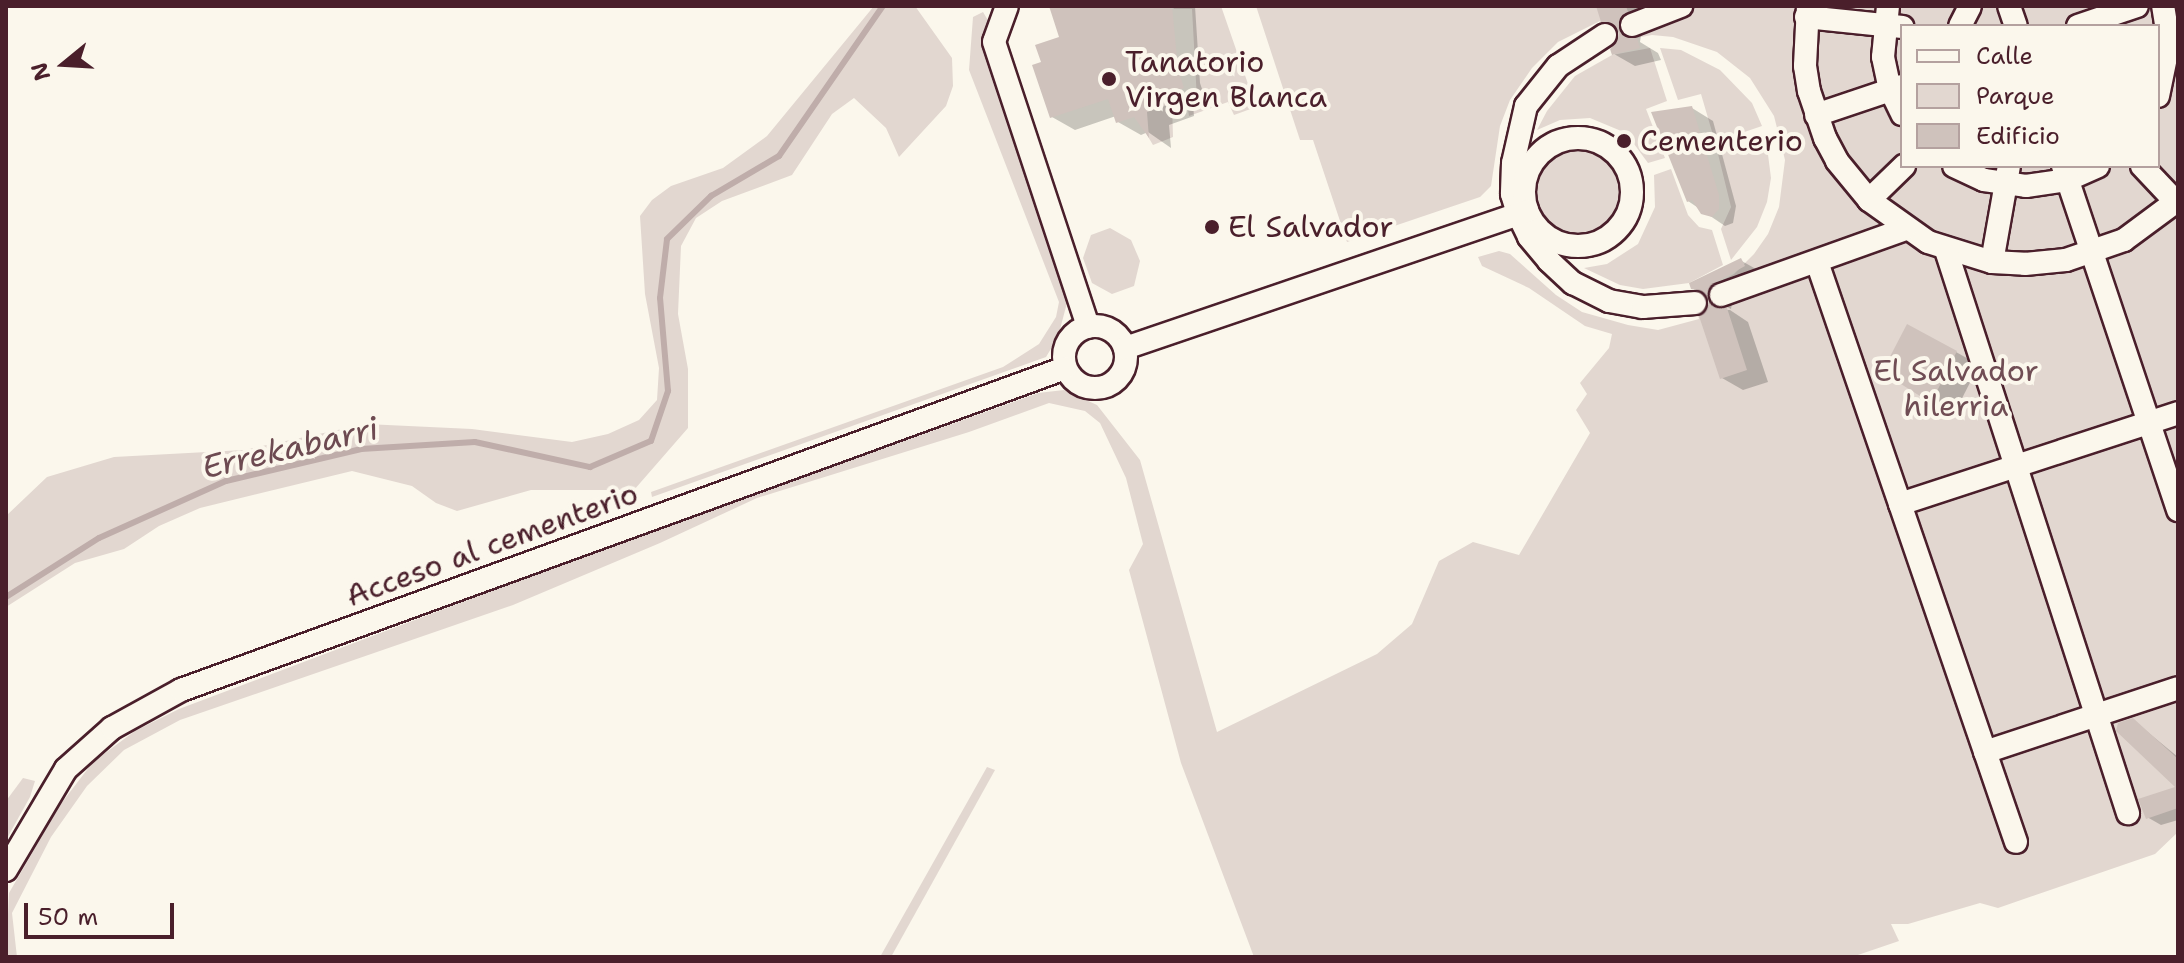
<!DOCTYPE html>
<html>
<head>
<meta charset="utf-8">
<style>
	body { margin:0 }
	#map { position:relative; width:2184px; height:963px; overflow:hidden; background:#fbf7ec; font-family:"Shantell Sans",sans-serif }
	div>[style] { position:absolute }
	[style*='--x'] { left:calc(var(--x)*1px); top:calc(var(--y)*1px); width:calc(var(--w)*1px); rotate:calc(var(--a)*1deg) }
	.green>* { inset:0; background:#e2d7d0 }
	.round { border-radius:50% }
	.shadow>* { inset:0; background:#0003 }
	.stream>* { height:6px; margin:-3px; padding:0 3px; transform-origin:3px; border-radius:3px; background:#bfadaa }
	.building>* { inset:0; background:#cfc2bc }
	.roads { filter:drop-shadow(2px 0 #4a1f2b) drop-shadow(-2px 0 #4a1f2b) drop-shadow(0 2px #4a1f2b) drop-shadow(0 -2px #4a1f2b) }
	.minor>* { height:22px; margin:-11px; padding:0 11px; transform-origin:11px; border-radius:11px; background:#fbf7ec }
	.minor>.ring { margin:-11px; padding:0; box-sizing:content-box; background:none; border:22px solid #fbf7ec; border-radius:50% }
	.dots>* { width:22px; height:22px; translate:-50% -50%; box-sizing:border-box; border:4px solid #fbf7ec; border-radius:50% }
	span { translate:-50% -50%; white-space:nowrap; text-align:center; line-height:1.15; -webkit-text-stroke:8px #fbf7ec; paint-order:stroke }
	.poi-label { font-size:30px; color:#4a1f2b }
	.left { translate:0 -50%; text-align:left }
	.park-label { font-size:30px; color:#704d54 }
	.street-label { font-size:30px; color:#4a1f2b }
	.water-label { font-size:32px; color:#6d4a51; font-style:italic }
	.frame { position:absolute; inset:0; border:8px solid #4a1f2b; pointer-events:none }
	.legend { position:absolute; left:1900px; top:24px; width:260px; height:144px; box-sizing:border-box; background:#fbf7ec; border:2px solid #b4a19f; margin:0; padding:10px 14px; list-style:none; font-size:24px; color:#4a1f2b }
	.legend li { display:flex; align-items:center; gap:16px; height:40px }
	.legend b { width:40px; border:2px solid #b4a19f }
	.north { position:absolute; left:24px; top:24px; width:80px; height:80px; -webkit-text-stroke:6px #fbf7ec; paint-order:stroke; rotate:252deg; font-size:22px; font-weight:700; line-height:32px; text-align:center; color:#4a1f2b }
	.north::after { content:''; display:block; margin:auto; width:28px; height:36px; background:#4a1f2b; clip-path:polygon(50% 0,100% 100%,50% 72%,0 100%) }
	.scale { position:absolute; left:24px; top:903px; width:150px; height:36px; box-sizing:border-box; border:4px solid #4a1f2b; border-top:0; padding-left:10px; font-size:24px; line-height:28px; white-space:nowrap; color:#4a1f2b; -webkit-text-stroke:6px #fbf7ec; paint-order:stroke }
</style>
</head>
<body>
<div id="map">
	<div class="green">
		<div style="clip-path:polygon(874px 6px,915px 6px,952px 58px,953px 86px,946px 106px,899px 157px,886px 128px,854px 98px,832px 114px,792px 175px,722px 201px,696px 218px,681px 246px,678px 314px,688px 369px,688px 428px,634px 490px,531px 490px,457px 511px,436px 503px,412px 486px,352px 471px,200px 508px,159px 526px,124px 549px,75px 563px,6px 607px,6px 516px,47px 477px,114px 457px,244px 450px,366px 424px,472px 429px,572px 442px,608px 434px,639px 420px,657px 400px,659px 368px,645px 294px,640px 216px,652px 200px,671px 186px,723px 168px,767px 136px)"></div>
		<div style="clip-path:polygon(1172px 6px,1221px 6px,1256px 107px,1234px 115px,1228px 102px,1189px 116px,1187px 104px,1197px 100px,1192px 9px,1174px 9px)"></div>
		<div style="clip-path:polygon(evenodd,1256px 6px,2178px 6px,2178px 832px,2155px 854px,1998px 908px,1980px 903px,1908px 924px,1891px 924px,1899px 941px,1852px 957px,1254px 957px,1181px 763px,1129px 570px,1143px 544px,1126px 478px,1100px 423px,1085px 411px,1049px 403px,969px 432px,757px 498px,660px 543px,513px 605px,180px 720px,124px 750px,87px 786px,51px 837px,12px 913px,17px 957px,6px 957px,9px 893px,60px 805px,93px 762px,135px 731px,179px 709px,611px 546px,1038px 393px,1064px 390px,1097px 405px,1140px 460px,1217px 732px,1377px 654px,1412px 624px,1439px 561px,1473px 542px,1519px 555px,1590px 433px,1576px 410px,1587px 394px,1580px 383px,1609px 348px,1612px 334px,1585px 326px,1529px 288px,1482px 266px,1478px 257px,1499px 251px,1510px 254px,1556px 295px,1582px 312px,1628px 325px,1658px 330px,1699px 319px,1693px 296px,1734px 274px,1754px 254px,1768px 234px,1779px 207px,1785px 160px,1774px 116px,1750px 78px,1717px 52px,1673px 37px,1652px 35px,1608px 43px,1600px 21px,1558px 42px,1532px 68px,1510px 100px,1500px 126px,1491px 186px,1480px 197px,1347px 242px,1313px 140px,1300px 140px,1256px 6px,1902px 26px,2158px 26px,2158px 166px,1902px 166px,1902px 26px)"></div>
		<div style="clip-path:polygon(983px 12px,989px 22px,983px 50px,1068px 299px,1058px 337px,1046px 357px,652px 497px,651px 492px,1003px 367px,1039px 344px,1056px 317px,1059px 302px,969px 70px,973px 17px)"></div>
		<div style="clip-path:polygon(1650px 48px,1667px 101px,1646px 109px,1665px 158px,1648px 163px,1626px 133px,1590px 118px,1560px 120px,1537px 130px,1547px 111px,1575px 76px,1612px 55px)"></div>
		<div style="clip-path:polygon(1660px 48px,1681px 50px,1720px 70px,1752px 103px,1762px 126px,1715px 142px,1701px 94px,1678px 100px)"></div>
		<div style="clip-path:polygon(1172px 103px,1173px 137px,1153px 145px,1147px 135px,1147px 112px)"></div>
		<div style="clip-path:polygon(1766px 139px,1771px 178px,1767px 202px,1757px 227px,1731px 260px,1721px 229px,1731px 207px,1718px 154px)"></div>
		<div class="round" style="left:1537px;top:150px;width:84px;height:84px"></div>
		<div style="clip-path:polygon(1671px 169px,1688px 215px,1699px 227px,1712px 230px,1723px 265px,1689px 283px,1643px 289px,1620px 285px,1584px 268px,1607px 264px,1638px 244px,1655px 207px,1654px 175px)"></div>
		<div style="clip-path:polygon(1110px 228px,1131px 240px,1140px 261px,1134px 286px,1112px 294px,1092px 283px,1083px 258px,1091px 235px)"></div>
		<div style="clip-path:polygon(987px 767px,995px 770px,891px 957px,880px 957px)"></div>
		<div style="clip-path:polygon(23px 778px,35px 781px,30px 797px,6px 840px,6px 801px)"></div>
	</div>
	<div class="shadow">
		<div style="clip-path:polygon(1052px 6px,1195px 6px,1200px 83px,1206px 101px,1193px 105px,1194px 116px,1169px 125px,1171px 148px,1148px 132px,1141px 135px,1118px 122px,1116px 116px,1075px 130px,1052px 117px,1043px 64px,1062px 38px)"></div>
		<div style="clip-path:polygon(1598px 6px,1642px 6px,1648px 24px,1642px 29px,1640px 42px,1658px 53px,1661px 60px,1635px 66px,1614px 54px,1621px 33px,1602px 21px)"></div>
		<div style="clip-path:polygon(1692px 108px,1713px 121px,1736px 206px,1733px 223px,1725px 226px,1688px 201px)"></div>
		<div style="clip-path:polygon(1740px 260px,1763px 273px,1733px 298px,1731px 309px,1692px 288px)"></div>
		<div style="clip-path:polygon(1710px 304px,1720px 310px,1730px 310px,1748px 322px,1768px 382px,1743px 390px,1722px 378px)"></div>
		<div style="clip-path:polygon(1956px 352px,1979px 365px,1954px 414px,1885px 372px)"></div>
		<div style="clip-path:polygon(2133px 720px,2178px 757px,2178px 787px)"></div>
		<div style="clip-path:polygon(2178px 788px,2178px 820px,2161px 825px,2147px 817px)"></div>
	</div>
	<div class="stream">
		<div style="--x:6;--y:597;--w:110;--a:-32.4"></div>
		<div style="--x:99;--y:538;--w:139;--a:-24.2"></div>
		<div style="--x:226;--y:481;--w:139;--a:-13.3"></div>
		<div style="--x:361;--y:449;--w:114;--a:-3.5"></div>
		<div style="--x:475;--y:442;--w:118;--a:12.3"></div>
		<div style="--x:590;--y:467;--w:66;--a:-23.1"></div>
		<div style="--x:651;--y:441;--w:53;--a:-71.2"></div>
		<div style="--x:668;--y:391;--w:93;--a:-94.9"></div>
		<div style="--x:660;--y:298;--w:59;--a:-83.2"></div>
		<div style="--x:667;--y:239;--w:62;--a:-44.3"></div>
		<div style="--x:711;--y:196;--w:79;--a:-30.5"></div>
		<div style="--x:779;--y:156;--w:183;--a:-55.3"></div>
	</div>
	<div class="building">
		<div style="clip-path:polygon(1049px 6px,1172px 6px,1178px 69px,1184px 88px,1171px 93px,1172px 103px,1147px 112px,1149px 138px,1134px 117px,1116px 123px,1108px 99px,1050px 118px,1032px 65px,1041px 62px,1035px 45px,1059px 37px)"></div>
		<div style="clip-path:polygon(1596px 6px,1626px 6px,1628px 12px,1621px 17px,1619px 29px,1624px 36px,1637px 38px,1640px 48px,1612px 55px,1610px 49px,1617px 42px,1619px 33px,1612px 23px,1601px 22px)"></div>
		<div style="clip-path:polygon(1692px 106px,1719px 195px,1719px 209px,1712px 217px,1701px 214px,1692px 200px,1687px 202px,1651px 112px)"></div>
		<div style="clip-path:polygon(1741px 258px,1745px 266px,1711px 285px,1708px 298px,1702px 291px,1691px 289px,1689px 283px)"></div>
		<div style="clip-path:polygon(1709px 301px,1718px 309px,1727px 308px,1747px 370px,1720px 379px,1699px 316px,1707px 310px)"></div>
		<div style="clip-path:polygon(1907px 324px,1957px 351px,1931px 403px,1882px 372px)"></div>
		<div style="clip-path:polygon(2133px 718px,2178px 759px,2178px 808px,2146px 819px,2138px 799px,2175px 787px,2116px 731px,2118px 723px)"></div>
	</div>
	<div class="roads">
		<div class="minor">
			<div style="--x:1007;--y:6;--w:38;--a:110"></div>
			<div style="--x:994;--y:42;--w:300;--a:71.7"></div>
			<div style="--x:1808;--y:6;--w:60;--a:92.9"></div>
			<div style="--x:1805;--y:66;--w:25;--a:81"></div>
			<div style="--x:1809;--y:91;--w:50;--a:71.2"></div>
			<div style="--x:1825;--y:138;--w:26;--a:62"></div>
			<div style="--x:1837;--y:161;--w:50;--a:50.6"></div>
			<div style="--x:1869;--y:200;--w:72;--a:35.4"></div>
			<div style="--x:1928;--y:242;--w:67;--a:17.4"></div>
			<div style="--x:1992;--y:262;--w:33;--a:3"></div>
			<div style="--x:2025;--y:264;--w:41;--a:-5.6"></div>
			<div style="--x:2066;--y:260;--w:61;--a:-19"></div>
			<div style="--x:2124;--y:240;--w:67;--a:-36.5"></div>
			<div style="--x:1888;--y:6;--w:51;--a:95.6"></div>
			<div style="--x:1883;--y:57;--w:33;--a:78"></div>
			<div style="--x:1890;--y:89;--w:28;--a:64"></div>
			<div style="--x:2009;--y:6;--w:21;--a:71"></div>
			<div style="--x:1806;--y:17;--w:97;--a:5.9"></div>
			<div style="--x:1632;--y:25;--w:53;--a:-21.2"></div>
			<div style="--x:1960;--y:26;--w:22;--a:-63"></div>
			<div style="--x:2078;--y:26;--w:62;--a:-18.7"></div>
			<div style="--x:1605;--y:35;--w:56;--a:146.6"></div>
			<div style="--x:1558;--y:66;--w:51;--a:128.7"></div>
			<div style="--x:1526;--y:106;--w:58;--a:102.8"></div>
			<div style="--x:1513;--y:163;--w:31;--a:92"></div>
			<div style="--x:1512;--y:194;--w:21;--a:73"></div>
			<div style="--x:1518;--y:214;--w:25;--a:64"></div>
			<div style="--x:1529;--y:237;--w:31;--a:50"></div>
			<div style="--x:1549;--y:261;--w:33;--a:43"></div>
			<div style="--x:1573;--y:283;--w:40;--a:26.6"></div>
			<div style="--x:1609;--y:301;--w:35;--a:10"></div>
			<div style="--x:1643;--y:307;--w:52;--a:-4.4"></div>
			<div style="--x:2158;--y:96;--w:54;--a:-78.3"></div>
			<div style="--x:2169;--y:43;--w:37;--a:-99"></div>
			<div style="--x:1816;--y:115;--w:91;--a:-18.6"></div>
			<div class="ring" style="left:1524px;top:138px;width:86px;height:86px"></div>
			<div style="--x:1954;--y:166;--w:33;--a:25"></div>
			<div style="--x:1984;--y:180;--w:42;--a:8.1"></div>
			<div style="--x:2026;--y:186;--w:41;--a:-8.3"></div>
			<div style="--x:2067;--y:180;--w:34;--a:-24"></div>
			<div style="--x:2063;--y:166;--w:363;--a:71.5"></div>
			<div style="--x:2142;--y:166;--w:50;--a:46.6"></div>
			<div style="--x:1869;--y:200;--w:49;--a:-44.2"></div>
			<div style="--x:1946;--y:250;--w:592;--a:72.09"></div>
			<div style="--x:1817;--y:262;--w:613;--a:71.06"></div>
			<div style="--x:1992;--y:262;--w:97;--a:-80"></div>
			<div style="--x:1721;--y:295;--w:195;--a:-19.7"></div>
			<div class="ring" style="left:1064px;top:326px;width:40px;height:40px"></div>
			<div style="--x:1125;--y:348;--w:425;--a:-18.8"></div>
			<div style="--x:1900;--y:504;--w:293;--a:-18.1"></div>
			<div style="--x:1985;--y:752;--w:203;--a:-18.3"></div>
			<div style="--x:6;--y:870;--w:117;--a:-59.3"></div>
			<div style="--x:66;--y:769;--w:62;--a:-41.7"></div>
			<div style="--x:112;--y:728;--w:79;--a:-28.8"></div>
			<div style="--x:181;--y:690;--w:941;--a:-20.01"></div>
		</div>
	</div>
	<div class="dots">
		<div style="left:1109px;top:79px;background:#4a1f2b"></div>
		<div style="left:1624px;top:141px;background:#4a1f2b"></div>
		<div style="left:1212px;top:227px;background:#4a1f2b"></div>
	</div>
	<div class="poi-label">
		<span class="left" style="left:1125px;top:79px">Tanatorio<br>Virgen Blanca</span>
		<span class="left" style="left:1640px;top:141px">Cementerio</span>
		<span class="left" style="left:1228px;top:227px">El Salvador</span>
	</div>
	<div class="park-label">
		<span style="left:1956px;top:388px">El Salvador<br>hilerria</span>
	</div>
	<div class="street-label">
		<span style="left:492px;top:545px;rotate:-20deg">Acceso al cementerio</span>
	</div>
	<div class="water-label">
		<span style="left:290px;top:448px;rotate:-13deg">Errekabarri</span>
	</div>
	<div class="frame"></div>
	<ul class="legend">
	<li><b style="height:10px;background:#fbf7ec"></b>Calle</li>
	<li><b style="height:22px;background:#e2d7d0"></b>Parque</li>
	<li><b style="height:22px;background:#cfc2bc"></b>Edificio</li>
	</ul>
	<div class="north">N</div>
	<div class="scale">50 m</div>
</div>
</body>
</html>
